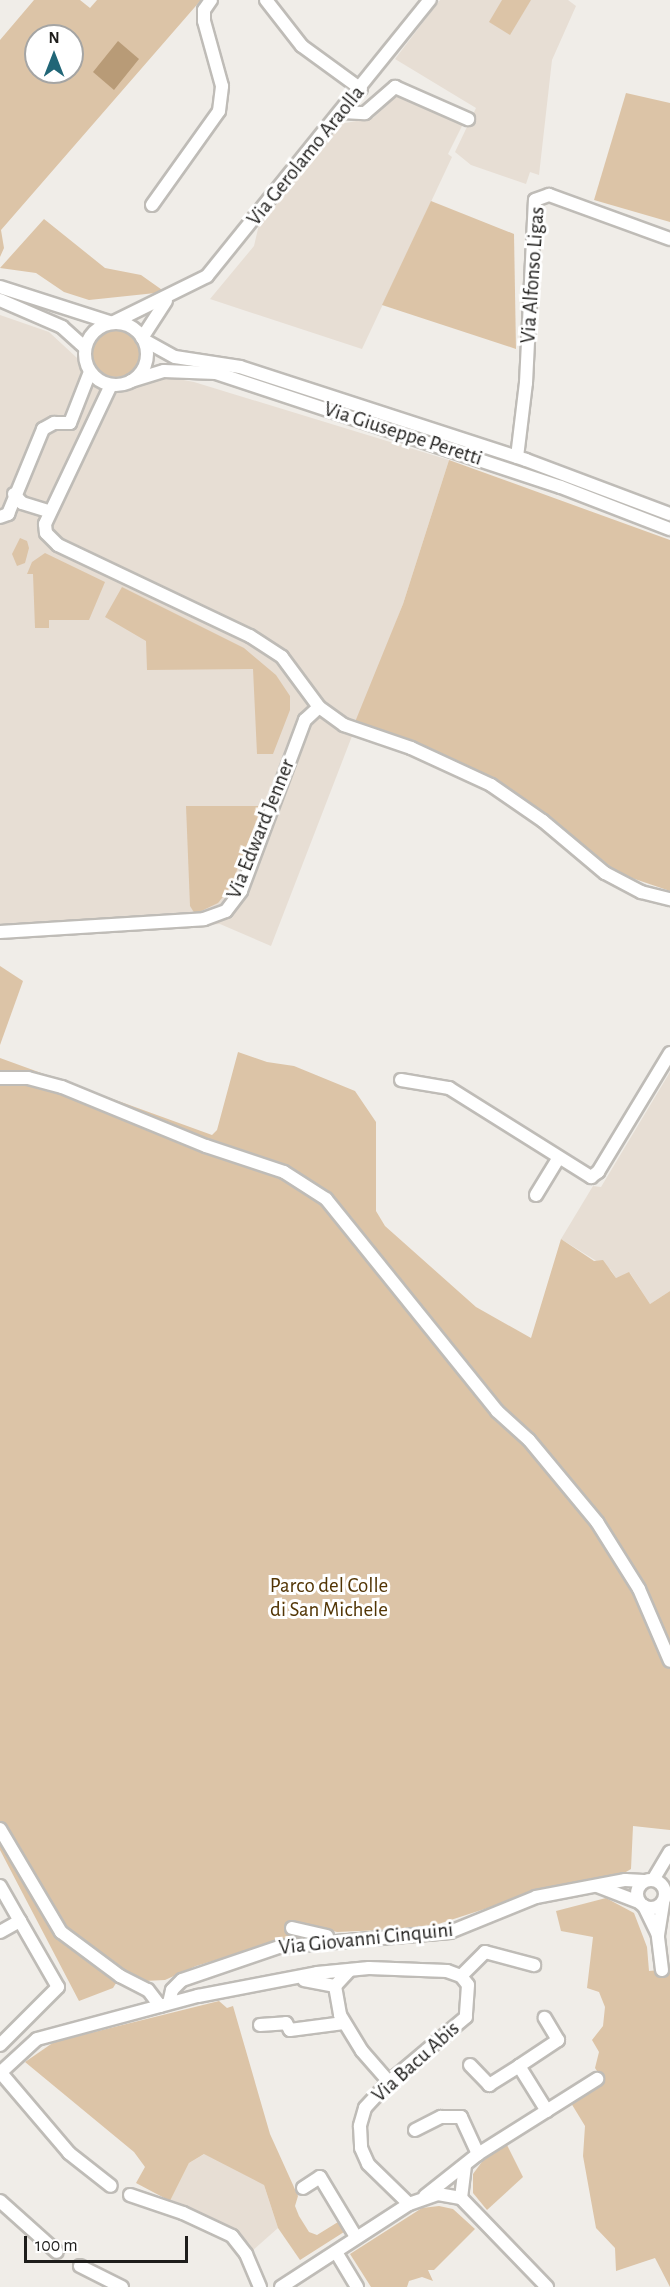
<!DOCTYPE html>
<html>
<head>
<meta charset="utf-8">
<style>
	body { margin:0 }
	#map { position:relative; width:670px; height:2287px; overflow:hidden; background:#f0ede8; font-family:"Alegreya Sans",sans-serif }
	div>[style] { position:absolute }
	[style*='--x'] { left:calc(var(--x)*1px); top:calc(var(--y)*1px); width:calc(var(--w)*1px); rotate:calc(var(--a)*1deg) }
	.built>* { inset:0; background:#e7ded4 }
	.green>* { inset:0; background:#dcc4a7 }
	.round { border-radius:50% }
	.water>* { inset:0; background:#b89b77 }
	.roads { filter:drop-shadow(2px 0 #bfbcb7) drop-shadow(-2px 0 #bfbcb7) drop-shadow(0 2px #bfbcb7) drop-shadow(0 -2px #bfbcb7) }
	.minor>* { height:12px; margin:-6px; padding:0 6px; transform-origin:6px; border-radius:6px; background:#fff }
	.minor>.ring { margin:-6px; padding:0; box-sizing:content-box; background:none; border:12px solid #fff; border-radius:50% }
	span { translate:-50% -50%; white-space:nowrap; text-align:center; line-height:1.15; -webkit-text-stroke:6px #fff; paint-order:stroke }
	.street-label { font-size:21px; color:#1e1d1b }
	.park-label { font-size:21px; color:#523505 }
	.north { position:absolute; left:24px; top:24px; width:60px; height:60px; box-sizing:border-box; background:#fff; border:2px solid #a5a5a4; border-radius:50%; rotate:0deg; font-size:16px; font-weight:700; line-height:24px; text-align:center; color:#1e1d1b }
	.north::after { content:''; display:block; margin:auto; width:21px; height:27px; background:#216677; clip-path:polygon(50% 0,100% 100%,50% 72%,0 100%) }
	.scale { position:absolute; left:24px; top:2236px; width:164px; height:27px; box-sizing:border-box; border:3px solid #1e1d1b; border-top:0; padding-left:8px; font-size:18px; line-height:21px; white-space:nowrap; color:#1e1d1b; -webkit-text-stroke:4px #fff; paint-order:stroke }
</style>
</head>
<body>
<div id="map">
	<div class="built">
		<div style="clip-path:polygon(440px 0,568px 0,576px 6px,552px 60px,539px 175px,530px 172px,526px 184px,471px 165px,455px 152px,476px 108px,395px 59px)"></div>
		<div style="clip-path:polygon(397px 96px,463px 124px,448px 154px,452px 157px,362px 349px,210px 299px,254px 246px,260px 220px,340px 124px,373px 118px)"></div>
		<div style="clip-path:polygon(0 315px,49px 332px,103px 382px,121px 384px,158px 375px,194px 382px,449px 460px,403px 604px,271px 946px,220px 924px,0 938px)"></div>
		<div style="clip-path:polygon(670px 1072px,670px 1291px,650px 1304px,630px 1273px,616px 1278px,611px 1270px,561px 1239px,593px 1186px,601px 1187px)"></div>
		<div style="clip-path:polygon(218px 2146px,257px 2164px,278px 2228px,251px 2252px,250px 2244px,239px 2235px,170px 2201px,189px 2163px)"></div>
	</div>
	<div class="green">
		<div style="clip-path:polygon(evenodd,34px 0,80px 0,90px 8px,97px 0,201px 0,1px 230px,4px 248px,0 257px,0 40px,34px 0,36px 36px,72px 36px,72px 72px,36px 72px,36px 36px)"></div>
		<div style="clip-path:polygon(502px 0,531px 0,510px 35px,489px 22px)"></div>
		<div style="clip-path:polygon(626px 93px,670px 103px,670px 222px,594px 200px)"></div>
		<div style="clip-path:polygon(431px 201px,514px 234px,516px 349px,382px 305px)"></div>
		<div style="clip-path:polygon(44px 219px,105px 268px,141px 275px,165px 292px,89px 300px,64px 292px,36px 273px,0 268px)"></div>
		<div class="round" style="left:92px;top:329px;width:48px;height:48px"></div>
		<div style="clip-path:polygon(449px 460px,670px 540px,670px 891px,620px 874px,527px 800px,481px 772px,355px 722px,403px 604px)"></div>
		<div style="clip-path:polygon(20px 538px,27px 541px,29px 548px,25px 563px,17px 566px,12px 554px)"></div>
		<div style="clip-path:polygon(45px 553px,105px 582px,89px 620px,49px 620px,49px 628px,35px 628px,33px 574px,27px 574px,32px 562px)"></div>
		<div style="clip-path:polygon(122px 587px,244px 648px,276px 675px,290px 696px,290px 710px,273px 754px,257px 754px,253px 669px,147px 670px,146px 641px,105px 617px)"></div>
		<div style="clip-path:polygon(186px 806px,262px 806px,230px 888px,218px 903px,195px 914px,190px 906px)"></div>
		<div style="clip-path:polygon(0 966px,23px 981px,0 1045px)"></div>
		<div style="clip-path:polygon(238px 1052px,267px 1062px,294px 1066px,355px 1091px,376px 1122px,376px 1211px,385px 1226px,476px 1307px,531px 1338px,561px 1239px,594px 1261px,603px 1260px,616px 1278px,629px 1272px,650px 1304px,670px 1291px,670px 1830px,633px 1826px,631px 1869px,614px 1879px,549px 1888px,426px 1928px,337px 1932px,299px 1922px,294px 1923px,288px 1938px,196px 1966px,165px 1980px,144px 1981px,123px 1972px,113px 1988px,79px 2001px,0 1850px,0 1058px,212px 1135px,217px 1130px)"></div>
		<div style="clip-path:polygon(606px 1898px,634px 1913px,647px 1947px,649px 1971px,670px 1969px,670px 2287px,655px 2258px,616px 2271px,615px 2248px,596px 2228px,583px 2156px,585px 2126px,571px 2103px,603px 2080px,595px 2068px,599px 2052px,592px 2040px,603px 2026px,605px 2007px,599px 1992px,587px 1988px,593px 1937px,561px 1931px,556px 1911px)"></div>
		<div style="clip-path:polygon(219px 2001px,227px 2008px,233px 2006px,270px 2134px,298px 2196px,295px 2206px,299px 2216px,309px 2232px,317px 2235px,338px 2222px,344px 2232px,300px 2260px,278px 2228px,264px 2185px,204px 2154px,189px 2163px,170px 2201px,136px 2183px,145px 2167px,134px 2152px,25px 2062px,54px 2042px)"></div>
		<div style="clip-path:polygon(507px 2145px,523px 2177px,487px 2210px,473px 2193px,473px 2174px,484px 2159px)"></div>
		<div style="clip-path:polygon(439px 2206px,453px 2209px,475px 2229px,434px 2270px,428px 2270px,433px 2281px,422px 2277px,409px 2281px,407px 2287px,371px 2287px,350px 2254px,422px 2208px)"></div>
	</div>
	<div class="water">
		<div style="clip-path:polygon(118px 41px,139px 59px,114px 90px,93px 72px)"></div>
	</div>
	<div class="roads">
		<div class="minor">
			<div style="--x:266;--y:0;--w:58;--a:52"></div>
			<div style="--x:302;--y:46;--w:73;--a:36.1"></div>
			<div style="--x:343;--y:112;--w:22;--a:3"></div>
			<div style="--x:365;--y:113;--w:40;--a:-41"></div>
			<div style="--x:395;--y:87;--w:80;--a:23.7"></div>
			<div style="--x:152;--y:205;--w:115;--a:-54.5"></div>
			<div style="--x:219;--y:111;--w:25;--a:-83"></div>
			<div style="--x:222;--y:86;--w:67;--a:-105.5"></div>
			<div style="--x:204;--y:21;--w:11;--a:-90"></div>
			<div style="--x:204;--y:10;--w:12;--a:-55"></div>
			<div style="--x:0;--y:287;--w:118;--a:17.8"></div>
			<div style="--x:112;--y:323;--w:106;--a:-26.3"></div>
			<div style="--x:207;--y:276;--w:355;--a:-51.1"></div>
			<div style="--x:0;--y:300;--w:68;--a:23.5"></div>
			<div style="--x:62;--y:327;--w:31;--a:42"></div>
			<div class="ring" style="left:85px;top:323px;width:50px;height:50px"></div>
			<div style="--x:142;--y:338;--w:44;--a:-57"></div>
			<div style="--x:144;--y:340;--w:35;--a:29"></div>
			<div style="--x:175;--y:357;--w:66;--a:8.7"></div>
			<div style="--x:240;--y:367;--w:301;--a:18"></div>
			<div style="--x:526;--y:460;--w:154;--a:20.6"></div>
			<div style="--x:131;--y:381;--w:34;--a:-17"></div>
			<div style="--x:164;--y:371;--w:52;--a:2.2"></div>
			<div style="--x:216;--y:373;--w:363;--a:18.3"></div>
			<div style="--x:561;--y:487;--w:117;--a:21.1"></div>
			<div style="--x:111;--y:385;--w:154;--a:115.4"></div>
			<div style="--x:45;--y:524;--w:9;--a:84"></div>
			<div style="--x:46;--y:533;--w:17;--a:45"></div>
			<div style="--x:58;--y:545;--w:212;--a:25.4"></div>
			<div style="--x:250;--y:636;--w:38;--a:33"></div>
			<div style="--x:282;--y:657;--w:62;--a:53.5"></div>
			<div style="--x:319;--y:707;--w:31;--a:36"></div>
			<div style="--x:344;--y:725;--w:71;--a:18.9"></div>
			<div style="--x:411;--y:748;--w:88;--a:24.8"></div>
			<div style="--x:491;--y:785;--w:63;--a:34.7"></div>
			<div style="--x:543;--y:821;--w:81;--a:40"></div>
			<div style="--x:605;--y:873;--w:41;--a:27.8"></div>
			<div style="--x:641;--y:892;--w:30;--a:14"></div>
			<div style="--x:517;--y:457;--w:75;--a:-83.1"></div>
			<div style="--x:526;--y:383;--w:183;--a:-87.2"></div>
			<div style="--x:535;--y:200;--w:15;--a:-20"></div>
			<div style="--x:549;--y:195;--w:129;--a:20"></div>
			<div style="--x:14;--y:494;--w:12;--a:48"></div>
			<div style="--x:22;--y:503;--w:28;--a:17"></div>
			<div style="--x:0;--y:517;--w:9;--a:-21"></div>
			<div style="--x:8;--y:514;--w:92;--a:-67.6"></div>
			<div style="--x:43;--y:429;--w:13;--a:-29"></div>
			<div style="--x:54;--y:423;--w:16;--a:0"></div>
			<div style="--x:70;--y:423;--w:55;--a:-68.6"></div>
			<div style="--x:0;--y:932;--w:204;--a:-3.6"></div>
			<div style="--x:204;--y:919;--w:23;--a:-20"></div>
			<div style="--x:226;--y:911;--w:25;--a:-53"></div>
			<div style="--x:241;--y:891;--w:183;--a:-69.5"></div>
			<div style="--x:305;--y:720;--w:19;--a:-43"></div>
			<div style="--x:0;--y:1078;--w:28;--a:0"></div>
			<div style="--x:28;--y:1078;--w:35;--a:15"></div>
			<div style="--x:62;--y:1087;--w:156;--a:22.3"></div>
			<div style="--x:206;--y:1146;--w:82;--a:18.4"></div>
			<div style="--x:284;--y:1172;--w:50;--a:32.7"></div>
			<div style="--x:326;--y:1199;--w:272;--a:51.1"></div>
			<div style="--x:497;--y:1411;--w:43;--a:42.2"></div>
			<div style="--x:529;--y:1440;--w:107;--a:50.3"></div>
			<div style="--x:597;--y:1522;--w:79;--a:57.9"></div>
			<div style="--x:639;--y:1589;--w:78;--a:66.7"></div>
			<div style="--x:401;--y:1080;--w:49;--a:9.5"></div>
			<div style="--x:449;--y:1088;--w:168;--a:32.1"></div>
			<div style="--x:591;--y:1177;--w:9;--a:-36"></div>
			<div style="--x:598;--y:1172;--w:139;--a:-58.8"></div>
			<div style="--x:536;--y:1195;--w:42;--a:-58.6"></div>
			<div style="--x:0;--y:1829;--w:120;--a:59.4"></div>
			<div style="--x:61;--y:1932;--w:74;--a:36.7"></div>
			<div style="--x:120;--y:1976;--w:31;--a:27"></div>
			<div style="--x:148;--y:1990;--w:20;--a:53"></div>
			<div class="ring" style="left:637px;top:1880px;width:16px;height:16px"></div>
			<div style="--x:653;--y:1880;--w:33;--a:-59"></div>
			<div style="--x:0;--y:1886;--w:40;--a:60.3"></div>
			<div style="--x:597;--y:1886;--w:45;--a:20.9"></div>
			<div style="--x:644;--y:1906;--w:32;--a:64"></div>
			<div style="--x:292;--y:1928;--w:36;--a:13"></div>
			<div style="--x:0;--y:1932;--w:23;--a:-29"></div>
			<div style="--x:20;--y:1921;--w:76;--a:60.1"></div>
			<div style="--x:58;--y:1987;--w:82;--a:135"></div>
			<div style="--x:662;--y:1970;--w:35;--a:-97"></div>
			<div style="--x:658;--y:1935;--w:33;--a:-81"></div>
			<div style="--x:349;--y:1971;--w:21;--a:133"></div>
			<div style="--x:335;--y:1986;--w:29;--a:80"></div>
			<div style="--x:340;--y:2015;--w:42;--a:58.6"></div>
			<div style="--x:362;--y:2051;--w:41;--a:48.9"></div>
			<div style="--x:461;--y:1976;--w:34;--a:-45"></div>
			<div style="--x:485;--y:1952;--w:51;--a:14.9"></div>
			<div style="--x:304;--y:1980;--w:32;--a:11"></div>
			<div style="--x:169;--y:2003;--w:13;--a:-77"></div>
			<div style="--x:172;--y:1990;--w:14;--a:-45"></div>
			<div style="--x:182;--y:1980;--w:102;--a:-18.8"></div>
			<div style="--x:279;--y:1947;--w:172;--a:-5"></div>
			<div style="--x:450;--y:1932;--w:93;--a:-22.1"></div>
			<div style="--x:536;--y:1897;--w:91;--a:-10.8"></div>
			<div style="--x:625;--y:1880;--w:19;--a:3"></div>
			<div style="--x:260;--y:2025;--w:26;--a:-4"></div>
			<div style="--x:286;--y:2023;--w:8;--a:60"></div>
			<div style="--x:290;--y:2030;--w:54;--a:-7.4"></div>
			<div style="--x:470;--y:2065;--w:28;--a:46"></div>
			<div style="--x:489;--y:2085;--w:36;--a:-32"></div>
			<div style="--x:519;--y:2066;--w:47;--a:-33.7"></div>
			<div style="--x:558;--y:2040;--w:26;--a:-121"></div>
			<div style="--x:519;--y:2066;--w:53;--a:58.1"></div>
			<div style="--x:0;--y:2073;--w:50;--a:-42.6"></div>
			<div style="--x:37;--y:2039;--w:167;--a:-15"></div>
			<div style="--x:198;--y:1996;--w:121;--a:-10.9"></div>
			<div style="--x:317;--y:1973;--w:52;--a:-5.5"></div>
			<div style="--x:369;--y:1968;--w:78;--a:2.2"></div>
			<div style="--x:447;--y:1971;--w:15;--a:20"></div>
			<div style="--x:461;--y:1976;--w:11;--a:52"></div>
			<div style="--x:468;--y:1985;--w:32;--a:94"></div>
			<div style="--x:466;--y:2017;--w:101;--a:139.8"></div>
			<div style="--x:389;--y:2082;--w:35;--a:133"></div>
			<div style="--x:365;--y:2108;--w:19;--a:106"></div>
			<div style="--x:360;--y:2126;--w:22;--a:87"></div>
			<div style="--x:361;--y:2148;--w:17;--a:66"></div>
			<div style="--x:368;--y:2164;--w:57;--a:44.3"></div>
			<div style="--x:1;--y:2073;--w:105;--a:49.6"></div>
			<div style="--x:69;--y:2153;--w:53;--a:38.2"></div>
			<div style="--x:415;--y:2130;--w:29;--a:-27"></div>
			<div style="--x:441;--y:2117;--w:20;--a:0"></div>
			<div style="--x:461;--y:2117;--w:41;--a:65.3"></div>
			<div style="--x:303;--y:2188;--w:20;--a:-33"></div>
			<div style="--x:320;--y:2177;--w:70;--a:59"></div>
			<div style="--x:130;--y:2195;--w:56;--a:18.8"></div>
			<div style="--x:183;--y:2213;--w:54;--a:25.1"></div>
			<div style="--x:232;--y:2236;--w:23;--a:52"></div>
			<div style="--x:246;--y:2254;--w:36;--a:67"></div>
			<div style="--x:425;--y:2196;--w:68;--a:-38.4"></div>
			<div style="--x:478;--y:2154;--w:141;--a:-32.2"></div>
			<div style="--x:461;--y:2198;--w:33;--a:-83"></div>
			<div style="--x:0;--y:2201;--w:76;--a:41.8"></div>
			<div style="--x:336;--y:2252;--w:41;--a:59"></div>
			<div style="--x:80;--y:2266;--w:47;--a:26.6"></div>
			<div style="--x:281;--y:2287;--w:153;--a:-33"></div>
			<div style="--x:409;--y:2204;--w:31;--a:-19"></div>
			<div style="--x:438;--y:2194;--w:23;--a:10"></div>
			<div style="--x:461;--y:2198;--w:124;--a:46"></div>
		</div>
	</div>
	<div class="street-label">
		<span style="left:306px;top:156px;rotate:-51deg">Via Gerolamo Araolla</span>
		<span style="left:533px;top:275px;rotate:-86deg">Via Alfonso Ligas</span>
		<span style="left:403px;top:434px;rotate:18deg">Via Giuseppe Peretti</span>
		<span style="left:261px;top:829px;rotate:-68deg">Via Edward Jenner</span>
		<span style="left:366px;top:1939px;rotate:-6deg">Via Giovanni Cinquini</span>
		<span style="left:416px;top:2062px;rotate:-42deg">Via Bacu Abis</span>
	</div>
	<div class="park-label">
		<span style="left:329px;top:1598px">Parco del Colle<br>di San Michele</span>
	</div>
	<div class="north">N</div>
	<div class="scale">100 m</div>
</div>
</body>
</html>
